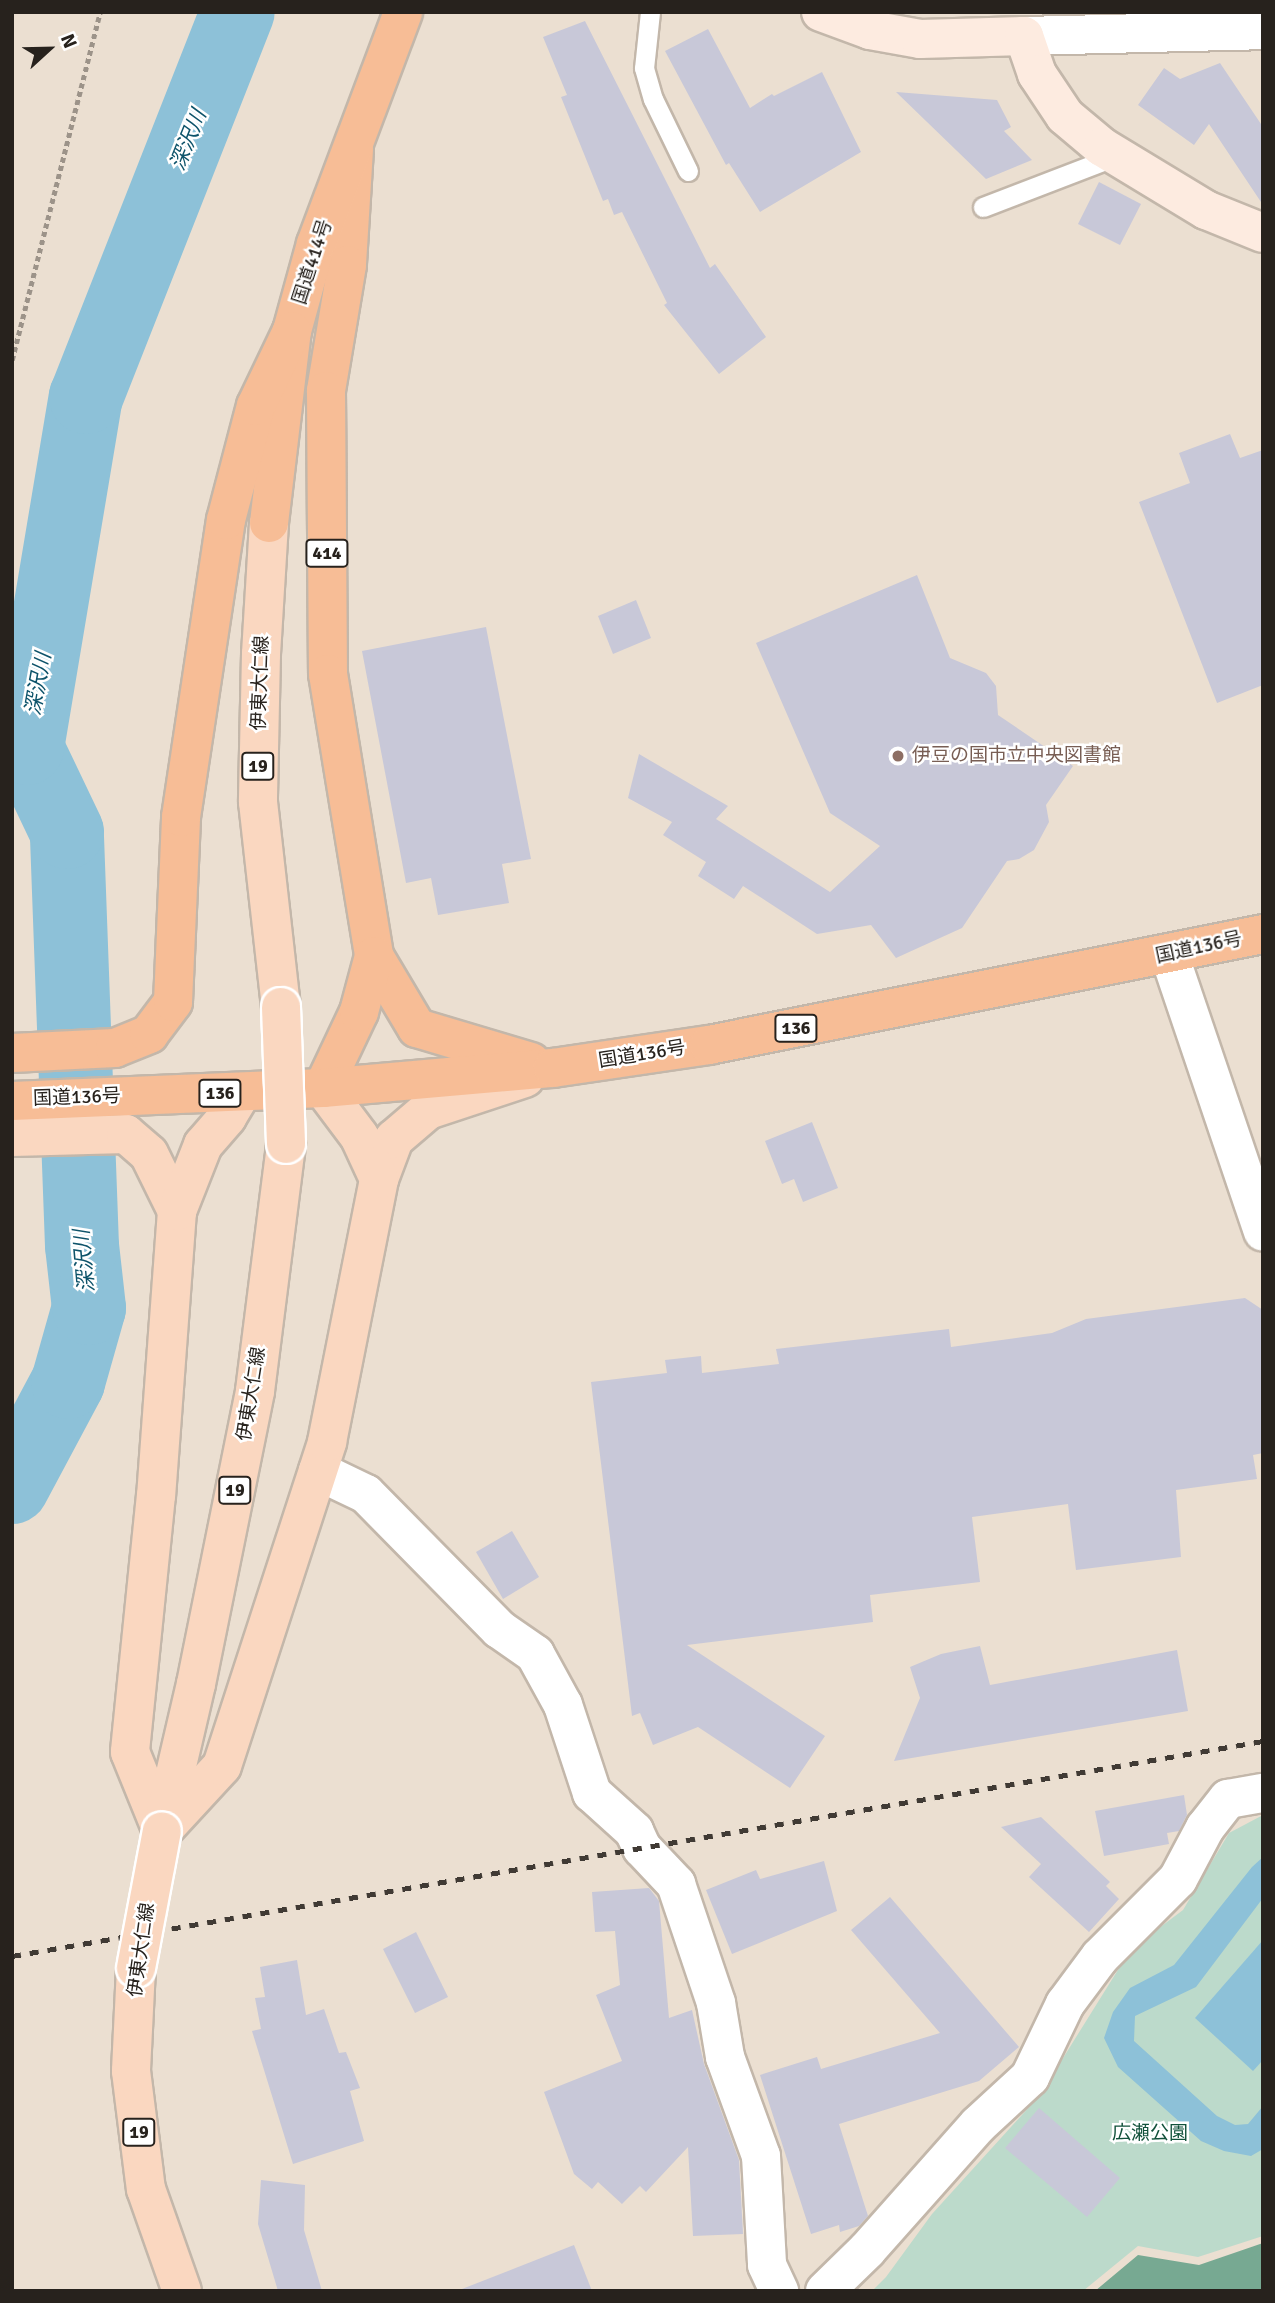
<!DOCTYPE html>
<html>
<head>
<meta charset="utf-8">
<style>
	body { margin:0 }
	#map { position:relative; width:1275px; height:2303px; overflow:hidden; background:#ebdfd1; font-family:Signika,"Noto Sans JP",sans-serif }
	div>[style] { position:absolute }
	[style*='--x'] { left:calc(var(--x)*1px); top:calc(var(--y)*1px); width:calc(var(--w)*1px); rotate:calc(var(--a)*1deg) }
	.green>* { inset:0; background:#bcdacb }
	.forest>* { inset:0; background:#77a992 }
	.water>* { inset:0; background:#8dc1d8 }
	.river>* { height:74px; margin:-37px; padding:0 37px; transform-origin:37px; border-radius:37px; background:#8dc1d8 }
	.building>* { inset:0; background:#c8c8d8 }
	.path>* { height:4.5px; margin-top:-2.25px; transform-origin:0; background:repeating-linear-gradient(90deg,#9c9389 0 5px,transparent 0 8.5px) }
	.roads { filter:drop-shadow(2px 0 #c3b7aa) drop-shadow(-2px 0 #c3b7aa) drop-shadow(0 2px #c3b7aa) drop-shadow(0 -2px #c3b7aa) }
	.lane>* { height:19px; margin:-9.5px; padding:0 9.5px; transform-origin:9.5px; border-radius:9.5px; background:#fff }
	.street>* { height:38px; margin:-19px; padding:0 19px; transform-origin:19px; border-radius:19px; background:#fff }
	.secondary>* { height:38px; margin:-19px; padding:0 19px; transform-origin:19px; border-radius:19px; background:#fdebe0 }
	.primary>* { height:38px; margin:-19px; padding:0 19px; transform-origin:19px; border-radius:19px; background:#fad7c0 }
	.highway>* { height:38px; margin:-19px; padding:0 19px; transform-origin:19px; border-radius:19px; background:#f7bd96 }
	.rail>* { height:5px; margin-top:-2.5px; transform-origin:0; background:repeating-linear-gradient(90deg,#403a34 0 9px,transparent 0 18px) }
	.bridges { filter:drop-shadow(2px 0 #fff) drop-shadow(-2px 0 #fff) drop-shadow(0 2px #fff) drop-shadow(0 -2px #fff) }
	.primary-bridge>* { height:38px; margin:-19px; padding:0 19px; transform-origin:19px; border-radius:19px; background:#fad7c0 }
	.dots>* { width:19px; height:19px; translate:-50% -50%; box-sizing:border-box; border:4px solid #fff; border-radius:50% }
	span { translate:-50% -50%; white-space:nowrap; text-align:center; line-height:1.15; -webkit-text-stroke:5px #fff; paint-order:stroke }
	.shield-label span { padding:2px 5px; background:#fff; border:2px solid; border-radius:5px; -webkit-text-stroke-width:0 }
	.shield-label { font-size:18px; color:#27221d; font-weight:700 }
	.street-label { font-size:19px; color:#27221d }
	.education-label { font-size:19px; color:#785e54 }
	.left { translate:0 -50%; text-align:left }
	.park-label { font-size:19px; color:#11513a }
	.water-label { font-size:21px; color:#0d536a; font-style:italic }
	.frame { position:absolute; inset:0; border:14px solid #27221d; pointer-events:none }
	.north { position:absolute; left:14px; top:14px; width:70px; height:70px; -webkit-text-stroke:5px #fff; paint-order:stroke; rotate:68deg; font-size:19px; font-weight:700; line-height:28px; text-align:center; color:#27221d }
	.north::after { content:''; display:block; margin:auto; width:24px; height:32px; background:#27221d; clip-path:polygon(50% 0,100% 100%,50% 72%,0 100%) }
</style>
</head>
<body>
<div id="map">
	<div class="green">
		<div style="clip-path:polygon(1263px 1815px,1263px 2236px,1198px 2257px,1138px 2246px,1083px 2291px,872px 2291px,886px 2277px,932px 2214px,1040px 2095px,1131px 1949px,1183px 1910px,1229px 1833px)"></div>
	</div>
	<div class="forest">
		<div style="clip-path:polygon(1263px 2243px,1263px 2291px,1095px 2291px,1138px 2255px,1199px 2265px)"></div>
	</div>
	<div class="water">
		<div style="clip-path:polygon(1263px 1857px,1263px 1898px,1196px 1987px,1135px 2016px,1134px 2041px,1217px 2116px,1235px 2125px,1248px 2124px,1263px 2106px,1263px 2149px,1251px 2156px,1224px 2151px,1201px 2141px,1118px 2067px,1104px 2038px,1113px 2012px,1130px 1988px,1174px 1965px,1252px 1867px)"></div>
		<div style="clip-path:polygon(1263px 1940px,1263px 2060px,1253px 2071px,1195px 2018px)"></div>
	</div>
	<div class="river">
		<div style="--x:12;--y:1487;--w:119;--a:-61.9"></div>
		<div style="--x:68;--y:1382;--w:77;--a:-74.2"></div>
		<div style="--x:89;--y:1308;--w:62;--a:-96.4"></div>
		<div style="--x:82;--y:1246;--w:414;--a:-92.1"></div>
		<div style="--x:67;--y:832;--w:93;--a:-115.5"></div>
		<div style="--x:27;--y:748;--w:356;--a:-80.5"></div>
		<div style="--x:86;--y:397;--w:414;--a:-68.5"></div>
	</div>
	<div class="building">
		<div style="clip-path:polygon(585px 21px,710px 268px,715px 264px,766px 337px,719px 374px,664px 305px,667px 303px,622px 212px,614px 215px,608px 199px,603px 201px,561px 97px,567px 95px,543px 37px)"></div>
		<div style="clip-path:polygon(708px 29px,750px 108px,772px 94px,774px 96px,822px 72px,861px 152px,760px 212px,729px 163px,726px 165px,665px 51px)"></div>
		<div style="clip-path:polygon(1220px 63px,1263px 127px,1263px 205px,1209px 124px,1194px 145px,1138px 105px,1164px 68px,1180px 79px)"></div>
		<div style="clip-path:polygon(896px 92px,997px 100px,1011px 127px,1004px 131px,1032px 160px,986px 179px)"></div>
		<div style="clip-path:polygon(1099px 182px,1141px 204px,1120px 245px,1078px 224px)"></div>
		<div style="clip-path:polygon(1230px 434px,1240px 458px,1263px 450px,1263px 685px,1217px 703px,1139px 502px,1190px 483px,1179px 453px)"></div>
		<div style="clip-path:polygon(917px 575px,950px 658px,986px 673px,996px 686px,998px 715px,1073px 766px,1046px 805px,1049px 822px,1034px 850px,1019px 859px,1007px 861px,962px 928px,896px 958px,871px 925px,817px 934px,743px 886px,734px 899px,698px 876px,706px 862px,663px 835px,672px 822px,628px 798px,639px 754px,728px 806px,716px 819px,830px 892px,880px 846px,830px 813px,756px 643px)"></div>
		<div style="clip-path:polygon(636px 600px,651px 638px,613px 654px,598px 616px)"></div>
		<div style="clip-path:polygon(486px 627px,531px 859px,502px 864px,509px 903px,438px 915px,431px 878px,406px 883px,362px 651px)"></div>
		<div style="clip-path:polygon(812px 1122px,838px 1188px,803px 1202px,794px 1179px,782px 1184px,765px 1141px)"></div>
		<div style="clip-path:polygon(1245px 1298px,1263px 1310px,1263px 1453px,1253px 1455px,1257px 1479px,1176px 1490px,1181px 1557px,1076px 1570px,1068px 1504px,972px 1517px,980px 1582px,870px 1595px,873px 1622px,687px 1645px,825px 1736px,790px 1788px,698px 1727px,653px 1745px,640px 1713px,632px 1716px,591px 1382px,667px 1373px,665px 1360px,701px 1356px,702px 1373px,779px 1364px,776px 1349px,949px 1329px,951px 1347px,1052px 1333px,1086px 1319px)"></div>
		<div style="clip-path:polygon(512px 1531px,539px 1577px,503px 1599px,476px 1552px)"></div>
		<div style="clip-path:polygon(980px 1646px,990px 1685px,1177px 1650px,1188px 1711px,894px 1761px,920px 1698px,910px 1667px,941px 1654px)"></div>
		<div style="clip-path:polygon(1184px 1795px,1187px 1815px,1179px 1831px,1167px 1833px,1169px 1844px,1104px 1856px,1095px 1811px)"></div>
		<div style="clip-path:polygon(1041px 1817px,1110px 1882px,1106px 1886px,1119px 1899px,1089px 1932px,1029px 1877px,1041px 1864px,1001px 1827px)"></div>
		<div style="clip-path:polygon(824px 1861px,837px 1911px,732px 1954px,706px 1890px,756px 1870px,760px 1879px)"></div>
		<div style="clip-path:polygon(649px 1888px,659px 1901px,669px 2018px,692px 2010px,704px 2064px,739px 2160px,743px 2234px,693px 2236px,688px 2147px,646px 2192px,640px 2186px,622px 2204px,598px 2182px,592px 2189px,574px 2174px,544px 2092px,622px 2061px,596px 1995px,620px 1985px,615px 1931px,595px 1932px,592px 1892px)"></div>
		<div style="clip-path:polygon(890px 1897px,1019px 2047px,979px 2081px,839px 2124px,868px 2216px,859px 2226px,840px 2232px,839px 2225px,811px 2234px,760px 2075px,817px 2057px,821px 2069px,940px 2033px,851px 1930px)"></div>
		<div style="clip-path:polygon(416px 1932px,448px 1997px,415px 2013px,383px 1949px)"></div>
		<div style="clip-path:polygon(297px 1960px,306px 2015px,324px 2009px,339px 2053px,346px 2052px,360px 2088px,350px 2091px,364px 2141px,293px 2164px,252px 2031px,261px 2029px,255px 1998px,265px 1997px,260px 1967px)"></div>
		<div style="clip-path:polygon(1039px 2108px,1120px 2178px,1087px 2217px,1005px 2148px)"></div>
		<div style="clip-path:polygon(261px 2180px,305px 2185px,304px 2230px,322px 2291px,278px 2291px,258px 2224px)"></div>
		<div style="clip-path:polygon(574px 2245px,592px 2291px,463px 2291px,462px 2289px)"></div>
	</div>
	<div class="path">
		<div style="--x:12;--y:360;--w:359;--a:-75.8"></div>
	</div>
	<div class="roads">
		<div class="lane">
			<div style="--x:650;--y:12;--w:56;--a:96.1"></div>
			<div style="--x:644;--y:68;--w:32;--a:74"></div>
			<div style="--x:653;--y:99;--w:80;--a:64.1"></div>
			<div style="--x:983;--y:207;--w:142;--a:-21"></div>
		</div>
		<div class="street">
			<div style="--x:1024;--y:36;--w:239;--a:-1.4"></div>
			<div style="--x:1169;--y:954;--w:293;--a:71.3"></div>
			<div style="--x:318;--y:1471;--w:53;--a:25.6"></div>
			<div style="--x:366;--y:1494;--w:190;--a:45.4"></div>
			<div style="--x:499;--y:1629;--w:44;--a:34.8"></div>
			<div style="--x:535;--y:1654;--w:58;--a:61.2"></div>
			<div style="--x:563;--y:1705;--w:93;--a:71.8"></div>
			<div style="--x:592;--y:1793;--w:57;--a:42.1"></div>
			<div style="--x:634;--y:1831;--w:19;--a:65"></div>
			<div style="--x:642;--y:1848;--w:50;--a:46.6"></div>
			<div style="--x:676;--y:1884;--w:126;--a:71.4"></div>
			<div style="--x:716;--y:2003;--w:55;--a:80.5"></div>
			<div style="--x:725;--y:2057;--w:105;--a:70"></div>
			<div style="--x:761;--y:2156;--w:109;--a:86.8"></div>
			<div style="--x:767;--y:2265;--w:29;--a:65"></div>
			<div style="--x:825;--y:2291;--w:59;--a:-44.3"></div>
			<div style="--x:867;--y:2250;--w:167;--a:-48.4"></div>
			<div style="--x:978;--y:2125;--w:71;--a:-42.7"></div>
			<div style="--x:1030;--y:2077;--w:81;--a:-64.4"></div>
			<div style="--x:1065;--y:2004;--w:59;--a:-53.3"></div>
			<div style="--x:1100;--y:1957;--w:110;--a:-45"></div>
			<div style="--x:1178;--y:1879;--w:58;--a:-62.1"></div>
			<div style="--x:1205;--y:1828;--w:37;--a:-52"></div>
			<div style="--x:1228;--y:1799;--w:36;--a:-10"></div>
		</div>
		<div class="secondary">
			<div style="--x:821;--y:12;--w:52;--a:20.2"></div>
			<div style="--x:870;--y:30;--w:51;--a:10.2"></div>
			<div style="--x:920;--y:39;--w:104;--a:-1.7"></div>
			<div style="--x:1024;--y:36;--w:40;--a:71.1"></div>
			<div style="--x:1037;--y:74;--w:50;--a:56.3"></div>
			<div style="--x:1065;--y:116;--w:48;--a:40"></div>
			<div style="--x:1102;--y:147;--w:122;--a:31.2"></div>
			<div style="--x:1206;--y:210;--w:61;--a:22"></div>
		</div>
		<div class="primary">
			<div style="--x:269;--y:523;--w:131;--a:93.5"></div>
			<div style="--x:261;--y:654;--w:148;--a:91.2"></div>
			<div style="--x:258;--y:802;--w:206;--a:83.6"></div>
			<div style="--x:12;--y:1137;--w:114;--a:-1.5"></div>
			<div style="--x:126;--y:1134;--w:30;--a:41"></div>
			<div style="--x:149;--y:1154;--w:64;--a:63.8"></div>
			<div style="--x:177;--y:1211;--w:285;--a:94.2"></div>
			<div style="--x:156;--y:1495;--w:258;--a:95.8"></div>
			<div style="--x:130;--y:1752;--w:85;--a:67.9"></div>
			<div style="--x:379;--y:1179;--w:43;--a:-69.4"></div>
			<div style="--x:394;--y:1139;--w:45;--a:-40.5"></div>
			<div style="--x:428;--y:1110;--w:102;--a:-18.3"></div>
			<div style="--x:177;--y:1211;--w:71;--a:-68.5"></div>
			<div style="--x:203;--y:1145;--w:37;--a:-49"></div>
			<div style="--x:227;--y:1117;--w:29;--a:-59"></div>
			<div style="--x:162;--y:1830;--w:150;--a:-76.9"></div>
			<div style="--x:196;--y:1684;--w:299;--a:-78.6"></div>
			<div style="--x:255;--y:1391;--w:249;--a:-82.8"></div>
			<div style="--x:162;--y:1831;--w:88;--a:-47.3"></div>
			<div style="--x:222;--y:1766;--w:341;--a:-72"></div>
			<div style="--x:327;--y:1442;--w:268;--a:-78.8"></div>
			<div style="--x:379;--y:1179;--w:47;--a:-114.9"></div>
			<div style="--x:359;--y:1136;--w:60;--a:-126.9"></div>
			<div style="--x:136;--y:1968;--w:103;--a:92.8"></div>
			<div style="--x:131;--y:2071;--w:119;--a:82.8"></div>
			<div style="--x:146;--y:2189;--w:108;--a:70.6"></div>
		</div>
		<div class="highway">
			<div style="--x:354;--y:149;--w:116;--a:93.5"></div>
			<div style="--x:347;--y:265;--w:128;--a:99.5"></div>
			<div style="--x:326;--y:391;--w:283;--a:89.6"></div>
			<div style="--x:328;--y:674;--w:286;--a:80.7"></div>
			<div style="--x:374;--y:956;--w:84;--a:59.2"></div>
			<div style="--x:417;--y:1028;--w:119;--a:16.6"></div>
			<div style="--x:269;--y:523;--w:193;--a:-83.2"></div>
			<div style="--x:292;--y:331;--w:90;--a:-74.6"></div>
			<div style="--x:316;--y:244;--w:248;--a:-69.4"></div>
			<div style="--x:12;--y:1053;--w:103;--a:-2.8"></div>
			<div style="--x:115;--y:1048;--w:37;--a:-22"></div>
			<div style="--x:149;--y:1034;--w:40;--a:-53"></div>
			<div style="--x:173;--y:1002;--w:185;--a:-87.5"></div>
			<div style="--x:181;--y:817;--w:300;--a:-81.4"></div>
			<div style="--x:226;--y:520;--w:118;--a:-75.3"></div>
			<div style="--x:256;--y:406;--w:83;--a:-64.4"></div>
			<div style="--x:323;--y:1088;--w:84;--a:-64.7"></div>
			<div style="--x:359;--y:1012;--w:58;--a:-75"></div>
			<div style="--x:12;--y:1101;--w:311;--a:-2.4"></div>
			<div style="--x:323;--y:1088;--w:231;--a:-5"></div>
			<div style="--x:553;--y:1068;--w:158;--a:-8.4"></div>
			<div style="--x:709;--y:1045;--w:565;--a:-11.33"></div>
		</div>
	</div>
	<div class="rail">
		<div style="--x:12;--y:1956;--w:1269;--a:-9.75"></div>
	</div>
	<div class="bridges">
		<div class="primary-bridge">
			<div style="--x:281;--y:1007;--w:137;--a:87.9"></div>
			<div style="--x:136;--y:1968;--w:139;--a:-79.3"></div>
		</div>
	</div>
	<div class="dots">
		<div style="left:898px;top:756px;background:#8d6e63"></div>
	</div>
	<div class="shield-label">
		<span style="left:327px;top:553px">414</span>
		<span style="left:258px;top:766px">19</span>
		<span style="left:796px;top:1028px">136</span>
		<span style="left:220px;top:1093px">136</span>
		<span style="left:235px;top:1490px">19</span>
		<span style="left:139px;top:2132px">19</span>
	</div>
	<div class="street-label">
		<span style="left:313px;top:262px;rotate:-72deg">国道414号</span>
		<span style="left:261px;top:683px;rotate:-88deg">伊東大仁線</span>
		<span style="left:1199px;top:948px;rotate:-12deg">国道136号</span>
		<span style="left:642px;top:1055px;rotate:-9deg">国道136号</span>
		<span style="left:77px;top:1098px;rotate:-2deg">国道136号</span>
		<span style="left:252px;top:1394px;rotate:-81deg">伊東大仁線</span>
		<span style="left:142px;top:1950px;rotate:-82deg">伊東大仁線</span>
	</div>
	<div class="education-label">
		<span class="left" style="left:912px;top:756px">伊豆の国市立中央図書館</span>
	</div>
	<div class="park-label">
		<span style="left:1150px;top:2134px">広瀬公園</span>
	</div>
	<div class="water-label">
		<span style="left:188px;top:140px;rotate:-68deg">深沢川</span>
		<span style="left:38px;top:684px;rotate:-80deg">深沢川</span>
		<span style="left:84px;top:1261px;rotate:-95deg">深沢川</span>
	</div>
	<div class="frame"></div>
	<div class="north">N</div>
</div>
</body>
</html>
